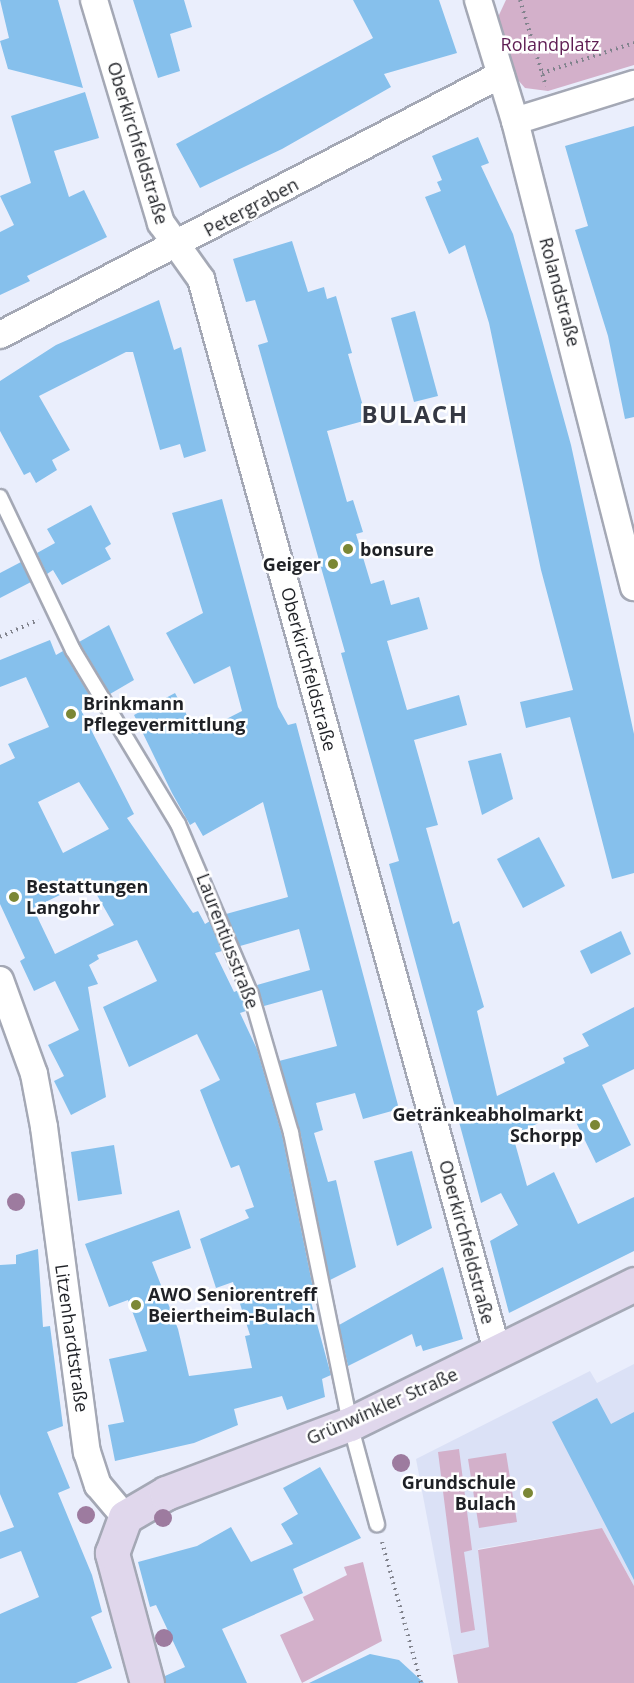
<!DOCTYPE html>
<html>
<head>
<meta charset="utf-8">
<style>
	body { margin:0 }
	#map { position:relative; width:634px; height:1683px; overflow:hidden; background:#eaeefc; font-family:"Open Sans",sans-serif }
	div>[style] { position:absolute }
	[style*='--x'] { left:calc(var(--x)*1px); top:calc(var(--y)*1px); width:calc(var(--w)*1px); rotate:calc(var(--a)*1deg) }
	.built>* { inset:0; background:#dbe1f6 }
	.green>* { inset:0; background:#d3b0ca }
	.building>* { inset:0; background:#86c0ec }
	.path>* { height:4px; margin-top:-2px; transform-origin:0; background:repeating-linear-gradient(90deg,#81838d 0 1.5px,transparent 0 6px) }
	.roads { filter:drop-shadow(2px 0 #a4a8b5) drop-shadow(-2px 0 #a4a8b5) drop-shadow(0 2px #a4a8b5) drop-shadow(0 -2px #a4a8b5) }
	.lane>* { height:14px; margin:-7px; padding:0 7px; transform-origin:7px; border-radius:7px; background:#fff }
	.street>* { height:26px; margin:-13px; padding:0 13px; transform-origin:13px; border-radius:13px; background:#fff }
	.secondary>* { height:33px; margin:-16.5px; padding:0 16.5px; transform-origin:16.5px; border-radius:16.5px; background:#e0d7ec }
	.trees>* { width:18px; height:18px; margin:-9px; border-radius:50%; background:#9d7b9f }
	.dots>* { width:16px; height:16px; translate:-50% -50%; box-sizing:border-box; border:3px solid #fff; border-radius:50% }
	span { translate:-50% -50%; white-space:nowrap; text-align:center; line-height:1.15; -webkit-text-stroke:5px #fff; paint-order:stroke }
	.park-label { font-size:18px; color:#5e1d53 }
	.street-label { font-size:18px; color:#1f2126 }
	.poi-label { font-size:18px; color:#1f2126; font-weight:700 }
	.left { translate:0 -50%; text-align:left }
	.right { translate:-100% -50%; text-align:right }
	.district-label { font-size:24px; color:#353843; font-weight:700; letter-spacing:1.5px }
</style>
</head>
<body>
<div id="map">
	<div class="built">
		<div style="clip-path:polygon(634px 1364px,634px 1586px,602px 1528px,478px 1549px,490px 1647px,453px 1655px,416px 1459px,590px 1371px,597px 1383px)"></div>
	</div>
	<div class="green">
		<div style="clip-path:polygon(506px 0,634px 0,634px 65px,548px 91px,525px 88px,511px 72px,498px 17px)"></div>
		<div style="clip-path:polygon(459px 1449px,472px 1550px,464px 1552px,475px 1630px,461px 1633px,438px 1452px)"></div>
		<div style="clip-path:polygon(506px 1453px,517px 1522px,479px 1528px,468px 1459px)"></div>
		<div style="clip-path:polygon(602px 1528px,634px 1586px,634px 1683px,458px 1683px,453px 1655px,489px 1647px,478px 1550px)"></div>
		<div style="clip-path:polygon(363px 1562px,382px 1641px,302px 1683px,280px 1635px,314px 1620px,303px 1597px,347px 1575px,344px 1567px)"></div>
	</div>
	<div class="building">
		<div style="clip-path:polygon(0 0,58px 0,83px 88px,8px 69px,0 41px,9px 38px)"></div>
		<div style="clip-path:polygon(133px 0,184px 0,192px 27px,170px 34px,180px 71px,158px 78px)"></div>
		<div style="clip-path:polygon(353px 0,439px 0,457px 53px,384px 74px,391px 87px,282px 149px,200px 188px,176px 144px,373px 38px)"></div>
		<div style="clip-path:polygon(85px 92px,99px 138px,54px 151px,69px 197px,84px 190px,107px 237px,27px 276px,30px 281px,0 295px,0 232px,14px 225px,0 196px,31px 183px,11px 116px)"></div>
		<div style="clip-path:polygon(634px 126px,634px 417px,625px 419px,608px 336px,575px 230px,588px 226px,565px 146px)"></div>
		<div style="clip-path:polygon(478px 137px,489px 163px,481px 166px,513px 234px,571px 445px,634px 734px,634px 873px,612px 879px,570px 717px,526px 728px,520px 702px,573px 690px,541px 570px,489px 323px,465px 245px,449px 254px,425px 197px,441px 191px,437px 182px,442px 180px,432px 156px)"></div>
		<div style="clip-path:polygon(292px 241px,308px 292px,324px 287px,327px 299px,336px 296px,352px 353px,348px 354px,367px 420px,327px 431px,347px 502px,353px 500px,363px 532px,356px 534px,371px 584px,384px 580px,391px 605px,419px 597px,428px 629px,387px 641px,407px 710px,459px 695px,467px 725px,414px 740px,438px 825px,426px 828px,453px 924px,459px 921px,484px 1007px,477px 1011px,497px 1096px,565px 1063px,563px 1058px,589px 1046px,582px 1034px,634px 1007px,634px 1069px,602px 1085px,631px 1145px,596px 1163px,571px 1112px,557px 1120px,554px 1115px,513px 1136px,527px 1186px,554px 1172px,578px 1224px,634px 1197px,634px 1251px,509px 1313px,490px 1241px,518px 1225px,501px 1193px,481px 1203px,389px 864px,399px 861px,341px 653px,345px 652px,258px 345px,268px 342px,255px 300px,246px 302px,233px 259px)"></div>
		<div style="clip-path:polygon(159px 300px,174px 350px,181px 347px,206px 451px,184px 458px,180px 444px,160px 450px,133px 352px,126px 352px,39px 396px,70px 450px,52px 460px,57px 470px,36px 483px,30px 472px,24px 475px,0 431px,0 381px,56px 345px)"></div>
		<div style="clip-path:polygon(415px 311px,438px 396px,414px 402px,391px 318px)"></div>
		<div style="clip-path:polygon(222px 499px,278px 707px,288px 725px,296px 723px,399px 1109px,363px 1119px,355px 1093px,316px 1103px,323px 1130px,314px 1133px,328px 1182px,336px 1180px,356px 1267px,330px 1280px,300px 1131px,279px 1061px,337px 1046px,322px 990px,264px 1006px,257px 985px,310px 970px,299px 929px,240px 946px,226px 914px,288px 897px,263px 802px,203px 836px,195px 822px,190px 825px,172px 793px,134px 715px,175px 693px,197px 734px,242px 711px,230px 666px,194px 684px,166px 633px,203px 613px,172px 513px)"></div>
		<div style="clip-path:polygon(91px 505px,111px 544px,105px 548px,111px 559px,62px 585px,53px 570px,47px 574px,37px 553px,55px 543px,47px 529px)"></div>
		<div style="clip-path:polygon(21px 562px,31px 582px,0 598px,0 573px)"></div>
		<div style="clip-path:polygon(109px 625px,134px 680px,110px 694px,79px 642px)"></div>
		<div style="clip-path:polygon(evenodd,50px 640px,56px 655px,63px 651px,94px 703px,81px 710px,134px 814px,127px 818px,193px 913px,198px 911px,205px 924px,210px 921px,222px 951px,215px 953px,234px 992px,239px 990px,243px 998px,246px 1011px,240px 1013px,257px 1049px,282px 1135px,313px 1288px,308px 1291px,331px 1375px,322px 1379px,325px 1397px,287px 1410px,282px 1396px,234px 1409px,238px 1425px,194px 1443px,115px 1461px,108px 1425px,124px 1422px,109px 1359px,147px 1351px,128px 1300px,109px 1307px,85px 1244px,179px 1210px,191px 1248px,152px 1262px,178px 1329px,189px 1376px,252px 1368px,245px 1336px,250px 1335px,233px 1282px,216px 1288px,200px 1239px,249px 1218px,245px 1210px,254px 1207px,239px 1165px,231px 1168px,200px 1090px,220px 1080px,197px 1034px,129px 1067px,103px 1007px,157px 981px,137px 940px,97px 955px,99px 959px,89px 965px,98px 984px,88px 987px,106px 1097px,71px 1115px,54px 1081px,64px 1076px,48px 1045px,79px 1030px,55px 981px,34px 991px,20px 961px,25px 958px,0 904px,0 765px,15px 758px,8px 744px,49px 727px,26px 677px,0 687px,0 660px,50px 640px,79px 782px,109px 829px,63px 853px,38px 802px,79px 782px,50px 640px,89px 881px,114px 925px,55px 954px,33px 908px,89px 881px)"></div>
		<div style="clip-path:polygon(501px 753px,513px 799px,482px 815px,468px 761px)"></div>
		<div style="clip-path:polygon(539px 837px,565px 886px,523px 908px,497px 859px)"></div>
		<div style="clip-path:polygon(621px 931px,631px 954px,591px 974px,580px 951px)"></div>
		<div style="clip-path:polygon(114px 1145px,122px 1194px,78px 1201px,71px 1152px)"></div>
		<div style="clip-path:polygon(412px 1151px,432px 1228px,397px 1246px,374px 1161px)"></div>
		<div style="clip-path:polygon(38px 1249px,43px 1327px,50px 1326px,63px 1426px,47px 1432px,70px 1488px,58px 1493px,92px 1575px,102px 1612px,91px 1617px,112px 1668px,76px 1683px,0 1683px,0 1614px,39px 1597px,21px 1551px,0 1559px,0 1532px,14px 1527px,0 1494px,0 1265px,16px 1264px,16px 1255px)"></div>
		<div style="clip-path:polygon(443px 1267px,463px 1339px,423px 1351px,421px 1345px,416px 1347px,412px 1334px,348px 1366px,339px 1325px)"></div>
		<div style="clip-path:polygon(597px 1398px,611px 1424px,634px 1412px,634px 1580px,552px 1422px)"></div>
		<div style="clip-path:polygon(320px 1467px,361px 1538px,293px 1569px,303px 1593px,222px 1629px,247px 1683px,165px 1683px,165px 1676px,185px 1667px,156px 1605px,150px 1607px,138px 1562px,197px 1546px,231px 1527px,251px 1562px,293px 1544px,281px 1524px,298px 1514px,283px 1488px)"></div>
		<div style="clip-path:polygon(370px 1654px,399px 1660px,424px 1683px,309px 1683px)"></div>
	</div>
	<div class="path">
		<div style="--x:520;--y:0;--w:90;--a:73.2"></div>
		<div style="--x:542;--y:73;--w:97;--a:-18.1"></div>
		<div style="--x:0;--y:637;--w:42;--a:-24.1"></div>
		<div style="--x:382;--y:1542;--w:146;--a:74.5"></div>
	</div>
	<div class="roads">
		<div class="lane">
			<div style="--x:0;--y:497;--w:170;--a:64.5"></div>
			<div style="--x:73;--y:650;--w:203;--a:58.9"></div>
			<div style="--x:178;--y:824;--w:186;--a:66.9"></div>
			<div style="--x:251;--y:995;--w:144;--a:73.8"></div>
			<div style="--x:291;--y:1133;--w:297;--a:78.5"></div>
			<div style="--x:350;--y:1424;--w:104;--a:74.9"></div>
		</div>
		<div class="street">
			<div style="--x:94;--y:0;--w:233;--a:73.3"></div>
			<div style="--x:161;--y:223;--w:69;--a:54.5"></div>
			<div style="--x:201;--y:279;--w:1112;--a:74.56"></div>
			<div style="--x:478;--y:0;--w:127;--a:73"></div>
			<div style="--x:515;--y:121;--w:481;--a:75.7"></div>
			<div style="--x:515;--y:121;--w:125;--a:-17.3"></div>
			<div style="--x:0;--y:335;--w:564;--a:-27.47"></div>
			<div style="--x:0;--y:980;--w:100;--a:70.1"></div>
			<div style="--x:34;--y:1074;--w:54;--a:79.3"></div>
			<div style="--x:44;--y:1127;--w:328;--a:82.5"></div>
			<div style="--x:87;--y:1452;--w:35;--a:72"></div>
			<div style="--x:98;--y:1485;--w:42;--a:49.8"></div>
		</div>
		<div class="secondary">
			<div style="--x:147;--y:1683;--w:135;--a:-105.1"></div>
			<div style="--x:112;--y:1553;--w:38;--a:-70"></div>
			<div style="--x:125;--y:1517;--w:48;--a:-30.3"></div>
			<div style="--x:166;--y:1493;--w:197;--a:-20.6"></div>
			<div style="--x:350;--y:1424;--w:317;--a:-26.2"></div>
		</div>
	</div>
	<div class="trees">
		<div style="left:16px;top:1202px"></div>
		<div style="left:401px;top:1463px"></div>
		<div style="left:86px;top:1515px"></div>
		<div style="left:163px;top:1518px"></div>
		<div style="left:164px;top:1638px"></div>
	</div>
	<div class="dots">
		<div style="left:348px;top:549px;background:#7b8735"></div>
		<div style="left:333px;top:564px;background:#7b8735"></div>
		<div style="left:71px;top:714px;background:#7b8735"></div>
		<div style="left:14px;top:897px;background:#7b8735"></div>
		<div style="left:595px;top:1125px;background:#7b8735"></div>
		<div style="left:136px;top:1305px;background:#7b8735"></div>
		<div style="left:528px;top:1493px;background:#7b8735"></div>
	</div>
	<div class="park-label">
		<span style="left:550px;top:44px">Rolandplatz</span>
	</div>
	<div class="street-label">
		<span style="left:138px;top:143px;rotate:73deg">Oberkirchfeldstraße</span>
		<span style="left:251px;top:207px;rotate:-28deg">Petergraben</span>
		<span style="left:560px;top:292px;rotate:75deg">Rolandstraße</span>
		<span style="left:309px;top:669px;rotate:75deg">Oberkirchfeldstraße</span>
		<span style="left:228px;top:941px;rotate:69deg">Laurentiusstraße</span>
		<span style="left:467px;top:1242px;rotate:75deg">Oberkirchfeldstraße</span>
		<span style="left:72px;top:1338px;rotate:82deg">Litzenhardtstraße</span>
		<span style="left:382px;top:1406px;rotate:-24deg">Grünwinkler Straße</span>
	</div>
	<div class="poi-label">
		<span class="left" style="left:360px;top:549px">bonsure</span>
		<span class="right" style="left:321px;top:564px">Geiger</span>
		<span class="left" style="left:83px;top:714px">Brinkmann<br>Pflegevermittlung</span>
		<span class="left" style="left:26px;top:897px">Bestattungen<br>Langohr</span>
		<span class="right" style="left:583px;top:1125px">Getränkeabholmarkt<br>Schorpp</span>
		<span class="left" style="left:148px;top:1305px">AWO Seniorentreff<br>Beiertheim-Bulach</span>
		<span class="right" style="left:516px;top:1493px">Grundschule<br>Bulach</span>
	</div>
	<div class="district-label">
		<span style="left:415px;top:414px">BULACH</span>
	</div>
</div>
</body>
</html>
